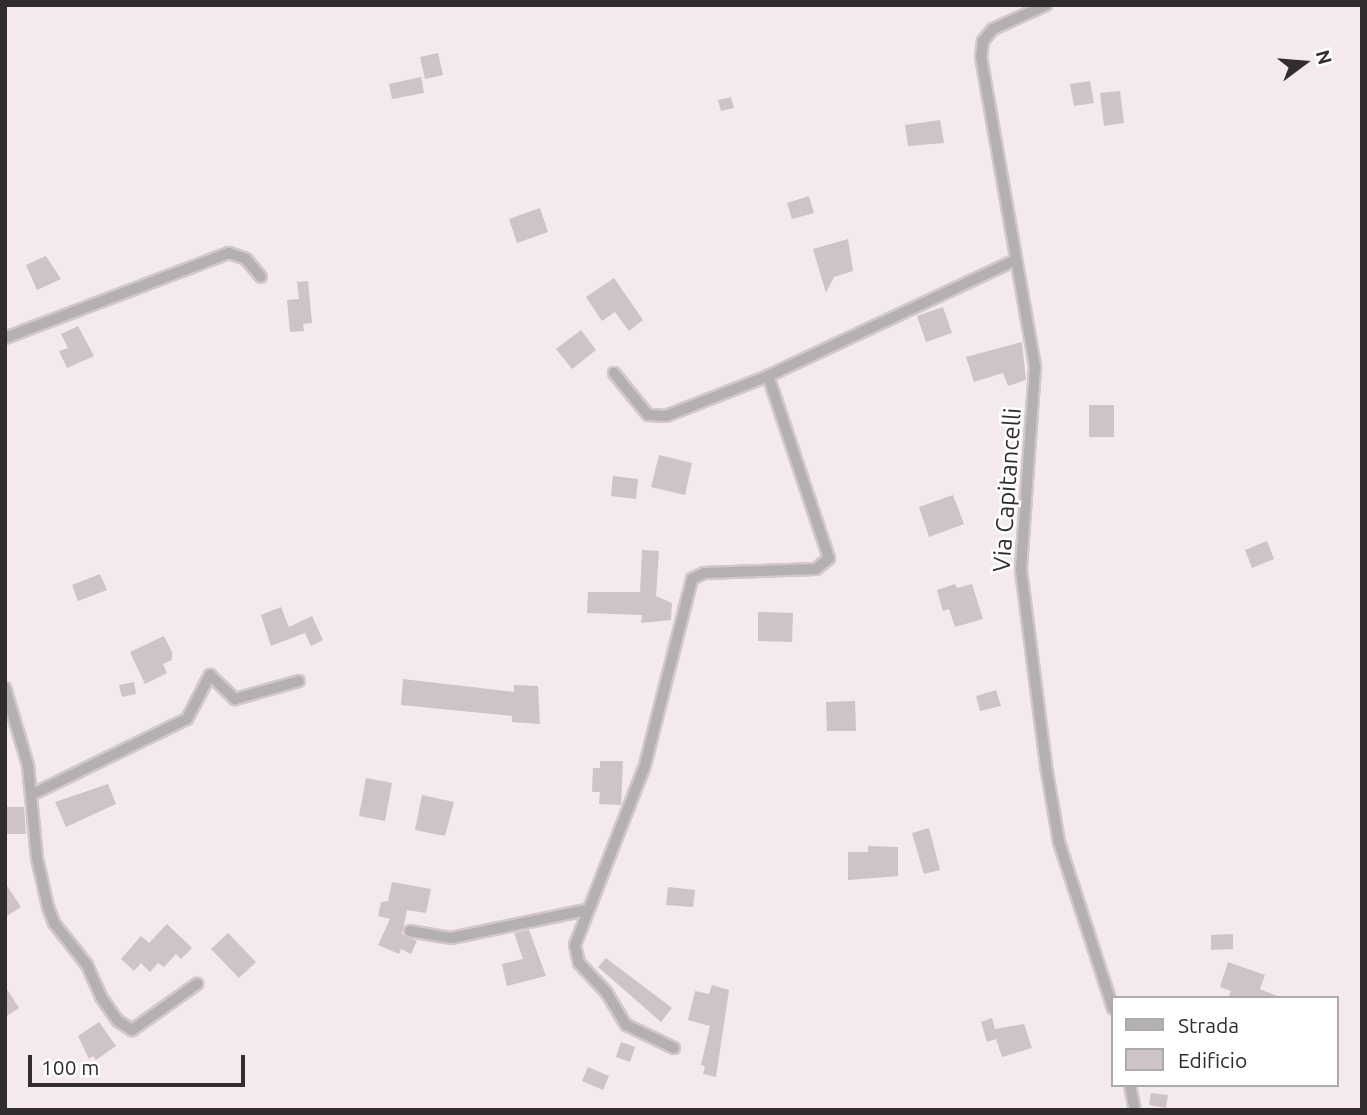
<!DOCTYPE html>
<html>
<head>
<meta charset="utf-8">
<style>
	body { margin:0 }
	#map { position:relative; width:1367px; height:1115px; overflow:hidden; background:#f4e9ef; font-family:Ubuntu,sans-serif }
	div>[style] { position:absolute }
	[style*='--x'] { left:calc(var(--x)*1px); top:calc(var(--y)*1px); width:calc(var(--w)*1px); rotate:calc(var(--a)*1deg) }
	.building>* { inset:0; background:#cdc3c8 }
	.roads { filter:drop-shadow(2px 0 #d1c7cc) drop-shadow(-2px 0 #d1c7cc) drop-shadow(0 2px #d1c7cc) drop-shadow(0 -2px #d1c7cc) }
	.street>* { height:10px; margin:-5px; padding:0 5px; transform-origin:5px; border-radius:5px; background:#b4b0b2 }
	span { translate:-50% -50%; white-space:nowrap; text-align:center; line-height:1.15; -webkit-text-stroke:5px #fff; paint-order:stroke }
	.street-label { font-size:24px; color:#302c2f }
	.frame { position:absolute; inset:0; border:7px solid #302c2f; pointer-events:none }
	.legend { position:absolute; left:1111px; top:996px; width:228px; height:91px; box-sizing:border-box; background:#fff; border:2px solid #acabac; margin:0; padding:9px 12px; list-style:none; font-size:21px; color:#302c2f }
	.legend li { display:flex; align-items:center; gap:14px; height:35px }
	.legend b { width:35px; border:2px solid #acabac }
	.north { position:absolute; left:1269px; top:28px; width:70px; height:70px; -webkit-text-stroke:5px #fff; paint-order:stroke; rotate:74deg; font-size:19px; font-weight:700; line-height:28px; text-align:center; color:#302c2f }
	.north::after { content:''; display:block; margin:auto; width:24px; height:32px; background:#302c2f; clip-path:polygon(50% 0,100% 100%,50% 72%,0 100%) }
	.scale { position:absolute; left:28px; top:1055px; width:217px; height:32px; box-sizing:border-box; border:4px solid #302c2f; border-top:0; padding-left:9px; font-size:21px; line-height:24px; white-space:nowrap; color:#302c2f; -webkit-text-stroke:5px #fff; paint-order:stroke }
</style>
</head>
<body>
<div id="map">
	<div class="building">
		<div style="clip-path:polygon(438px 53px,443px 75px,425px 79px,420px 57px)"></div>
		<div style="clip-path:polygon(421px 77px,424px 93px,392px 99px,389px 84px)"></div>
		<div style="clip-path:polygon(1090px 81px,1094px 103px,1074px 106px,1070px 84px)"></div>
		<div style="clip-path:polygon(1120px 91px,1124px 123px,1104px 126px,1100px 93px)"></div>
		<div style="clip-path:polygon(731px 97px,734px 108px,721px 111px,718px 100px)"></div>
		<div style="clip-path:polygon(940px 120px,944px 143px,908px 146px,905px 125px)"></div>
		<div style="clip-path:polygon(809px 196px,814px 213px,792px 219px,787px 203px)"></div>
		<div style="clip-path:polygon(540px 208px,548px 232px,517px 243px,509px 219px)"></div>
		<div style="clip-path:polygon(848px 239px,853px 271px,834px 277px,826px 293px,813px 249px)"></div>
		<div style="clip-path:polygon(46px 256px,61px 279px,37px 290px,26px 265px)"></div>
		<div style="clip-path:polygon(614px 278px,643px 320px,629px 331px,615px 312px,602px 321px,586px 297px)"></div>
		<div style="clip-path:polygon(308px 281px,312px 323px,303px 324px,304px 331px,290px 332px,287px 300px,299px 299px,297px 282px)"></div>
		<div style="clip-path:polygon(943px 307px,952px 333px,926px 342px,917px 316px)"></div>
		<div style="clip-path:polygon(78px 326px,94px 356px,67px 368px,59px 351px,68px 348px,61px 334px)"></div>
		<div style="clip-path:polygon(581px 330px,596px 350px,572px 369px,556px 349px)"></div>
		<div style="clip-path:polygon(1022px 342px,1026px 380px,1008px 386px,1003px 373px,974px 382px,966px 357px)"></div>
		<div style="clip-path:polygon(1089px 405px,1114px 405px,1114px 437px,1089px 437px)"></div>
		<div style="clip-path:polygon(659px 455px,692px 463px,685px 495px,651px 487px)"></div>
		<div style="clip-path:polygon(613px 476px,638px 479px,636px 499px,611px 496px)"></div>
		<div style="clip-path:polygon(953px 495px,964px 524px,929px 537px,919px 507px)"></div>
		<div style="clip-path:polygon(1267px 541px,1274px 559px,1252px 568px,1245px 550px)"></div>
		<div style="clip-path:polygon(642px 550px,659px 551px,656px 596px,672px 603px,671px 620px,641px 623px,642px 615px,587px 613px,588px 592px,640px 592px)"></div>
		<div style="clip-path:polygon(100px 574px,107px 590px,78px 601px,72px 585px)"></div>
		<div style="clip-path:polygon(955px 584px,957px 588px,972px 584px,983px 619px,955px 627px,949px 609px,943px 611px,937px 590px)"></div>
		<div style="clip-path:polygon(281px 607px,289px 627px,312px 616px,323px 640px,311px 646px,305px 633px,271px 646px,261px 615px)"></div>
		<div style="clip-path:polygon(758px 612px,793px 613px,792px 642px,758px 641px)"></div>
		<div style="clip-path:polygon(164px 636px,172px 652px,172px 660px,163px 664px,167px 673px,145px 684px,130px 652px)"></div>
		<div style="clip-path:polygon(403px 679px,514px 692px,514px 685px,538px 686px,540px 724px,512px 722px,512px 716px,401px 705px)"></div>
		<div style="clip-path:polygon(134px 682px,136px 694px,122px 697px,119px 685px)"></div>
		<div style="clip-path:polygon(996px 690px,1001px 706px,980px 711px,976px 696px)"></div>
		<div style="clip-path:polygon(855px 701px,856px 731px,827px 731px,826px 702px)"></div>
		<div style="clip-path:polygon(600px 761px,623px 761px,621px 805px,599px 804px,600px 792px,592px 792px,593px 768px,600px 768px)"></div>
		<div style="clip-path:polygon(366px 778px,392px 783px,385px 821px,359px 816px)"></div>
		<div style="clip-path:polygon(108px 784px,116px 804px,66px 827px,55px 802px)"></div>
		<div style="clip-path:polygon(422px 795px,454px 802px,445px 836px,415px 830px)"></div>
		<div style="clip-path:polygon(5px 807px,24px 807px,26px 834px,5px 834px)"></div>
		<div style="clip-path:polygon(929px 828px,940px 870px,924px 874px,912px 833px)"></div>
		<div style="clip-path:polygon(868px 846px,898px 847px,898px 876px,848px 880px,848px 852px,868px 852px)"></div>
		<div style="clip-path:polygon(392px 882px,431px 889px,426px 913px,407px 910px,402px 934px,417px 941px,411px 954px,401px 949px,399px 954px,378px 945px,390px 919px,378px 916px,381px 902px,388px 901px)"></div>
		<div style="clip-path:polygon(5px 883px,21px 907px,5px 917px)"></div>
		<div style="clip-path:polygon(668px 887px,695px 890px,693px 907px,666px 905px)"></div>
		<div style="clip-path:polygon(167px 924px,192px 948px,181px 959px,176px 954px,164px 967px,158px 963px,150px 972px,141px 963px,134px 971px,121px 959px,141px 936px,149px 943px)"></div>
		<div style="clip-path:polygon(529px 930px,546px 976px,507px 986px,502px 964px,523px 959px,514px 933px)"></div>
		<div style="clip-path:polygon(228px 933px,256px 962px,239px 978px,211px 949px)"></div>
		<div style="clip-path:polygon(1233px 934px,1233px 949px,1211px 950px,1211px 935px)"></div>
		<div style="clip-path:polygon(606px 958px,672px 1008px,661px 1022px,598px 967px)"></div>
		<div style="clip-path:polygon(1228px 962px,1265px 975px,1260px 989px,1282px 998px,1228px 998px,1231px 991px,1220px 987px)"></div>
		<div style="clip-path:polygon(712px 985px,729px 990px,716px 1077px,703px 1074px,705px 1066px,701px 1065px,710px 1026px,688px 1020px,695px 991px,709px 994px)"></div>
		<div style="clip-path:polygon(5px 986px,19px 1008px,5px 1017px)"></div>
		<div style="clip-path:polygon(992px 1018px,995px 1029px,1024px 1024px,1032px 1048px,1002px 1057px,996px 1039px,987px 1042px,981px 1022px)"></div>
		<div style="clip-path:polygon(99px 1022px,116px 1046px,96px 1060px,93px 1056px,89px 1059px,78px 1036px)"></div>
		<div style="clip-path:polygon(621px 1042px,635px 1047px,630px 1062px,616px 1057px)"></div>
		<div style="clip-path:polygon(588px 1067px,609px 1076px,603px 1090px,582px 1081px)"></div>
		<div style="clip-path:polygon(1151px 1093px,1168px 1095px,1166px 1108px,1149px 1105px)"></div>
	</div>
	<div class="roads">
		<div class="street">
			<div style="--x:1046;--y:5;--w:58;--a:155.6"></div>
			<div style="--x:993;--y:29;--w:16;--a:130"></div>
			<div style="--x:983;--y:41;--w:16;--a:97"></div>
			<div style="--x:981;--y:57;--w:316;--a:80.1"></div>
			<div style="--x:1035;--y:368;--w:202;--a:94"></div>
			<div style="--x:1021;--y:570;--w:198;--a:82.7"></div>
			<div style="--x:1046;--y:766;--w:77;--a:80.3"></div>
			<div style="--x:1059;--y:842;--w:175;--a:72"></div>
			<div style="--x:5;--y:338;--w:240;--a:-20.8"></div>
			<div style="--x:229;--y:253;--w:18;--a:19"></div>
			<div style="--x:246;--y:259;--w:23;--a:50"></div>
			<div style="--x:614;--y:373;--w:54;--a:51"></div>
			<div style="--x:648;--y:415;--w:18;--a:3"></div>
			<div style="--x:666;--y:416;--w:110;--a:-21.4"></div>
			<div style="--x:768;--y:376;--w:272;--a:-25.1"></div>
			<div style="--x:5;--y:688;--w:80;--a:73.4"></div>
			<div style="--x:28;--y:765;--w:93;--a:84.5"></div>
			<div style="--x:37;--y:858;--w:50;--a:77.3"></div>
			<div style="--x:48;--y:907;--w:17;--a:69"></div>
			<div style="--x:54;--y:923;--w:53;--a:51.8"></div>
			<div style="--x:87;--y:965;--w:35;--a:66"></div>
			<div style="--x:101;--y:997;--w:29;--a:55"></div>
			<div style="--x:118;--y:1021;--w:17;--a:33"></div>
			<div style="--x:132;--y:1030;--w:80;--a:-35.3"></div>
			<div style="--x:33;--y:794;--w:171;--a:-26"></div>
			<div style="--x:187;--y:719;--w:50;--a:-62.4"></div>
			<div style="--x:210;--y:675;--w:35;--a:44"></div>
			<div style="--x:235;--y:699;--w:66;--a:-15.7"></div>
			<div style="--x:410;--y:931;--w:42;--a:9.7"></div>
			<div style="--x:451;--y:938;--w:138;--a:-11.7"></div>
			<div style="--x:674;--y:1048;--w:53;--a:-154.4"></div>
			<div style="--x:626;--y:1025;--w:37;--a:-121"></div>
			<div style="--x:607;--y:993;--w:41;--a:-133"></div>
			<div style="--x:579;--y:963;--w:18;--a:-103"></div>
			<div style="--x:575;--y:945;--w:193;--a:-68.7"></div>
			<div style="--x:645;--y:765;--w:192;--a:-75.8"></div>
			<div style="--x:692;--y:579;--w:13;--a:-27"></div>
			<div style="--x:704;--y:573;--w:112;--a:-2"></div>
			<div style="--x:816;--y:569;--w:17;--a:-40"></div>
			<div style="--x:829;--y:558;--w:192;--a:-108.5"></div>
			<div style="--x:1130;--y:1085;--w:25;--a:79"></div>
		</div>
	</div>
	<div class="street-label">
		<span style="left:1007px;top:490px;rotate:-86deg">Via Capitancelli</span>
	</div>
	<div class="frame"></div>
	<ul class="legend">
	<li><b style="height:9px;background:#b4b0b2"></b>Strada</li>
	<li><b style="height:19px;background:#cdc3c8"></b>Edificio</li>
	</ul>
	<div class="north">N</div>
	<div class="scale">100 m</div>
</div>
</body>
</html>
